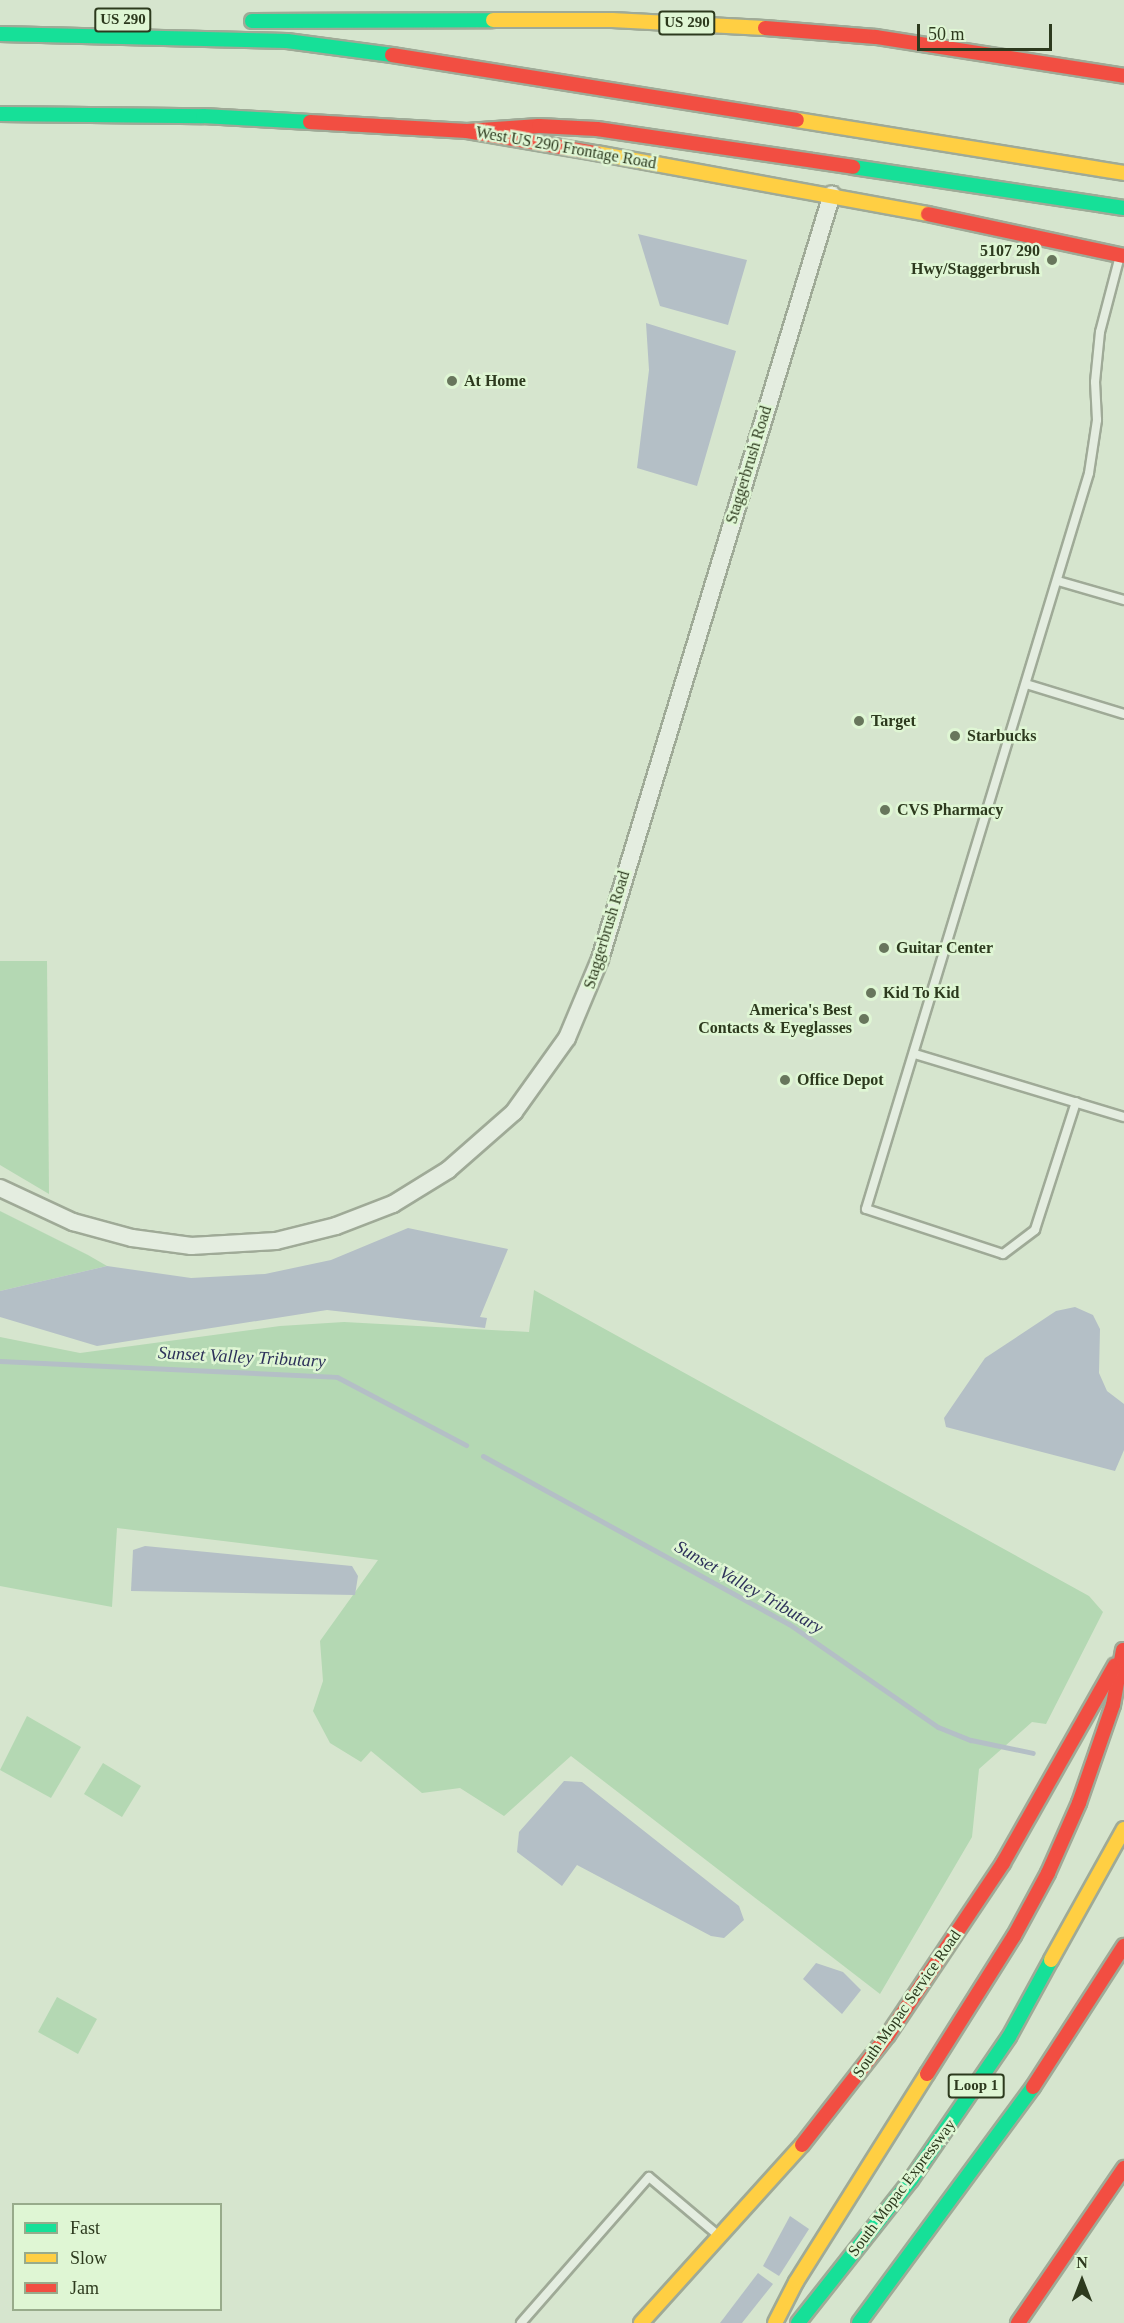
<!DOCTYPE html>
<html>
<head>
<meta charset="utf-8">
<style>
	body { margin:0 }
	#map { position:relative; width:1124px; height:2323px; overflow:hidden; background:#d6e5ce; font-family:"Times New Roman",serif }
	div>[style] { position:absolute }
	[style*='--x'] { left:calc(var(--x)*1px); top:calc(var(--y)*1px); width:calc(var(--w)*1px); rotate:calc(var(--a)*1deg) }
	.green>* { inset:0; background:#b4d8b3 }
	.water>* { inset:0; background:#b4bfc6 }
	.stream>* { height:5px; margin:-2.5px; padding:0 2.5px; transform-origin:2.5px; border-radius:2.5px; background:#b4bfc6 }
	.roads { filter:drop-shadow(2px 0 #9faa97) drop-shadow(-2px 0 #9faa97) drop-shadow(0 2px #9faa97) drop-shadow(0 -2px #9faa97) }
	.lane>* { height:8px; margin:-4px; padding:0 4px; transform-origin:4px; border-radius:4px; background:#e4ede0 }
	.street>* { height:16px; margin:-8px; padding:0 8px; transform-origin:8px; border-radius:8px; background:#e4ede0 }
	.fast>* { height:14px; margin:-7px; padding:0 7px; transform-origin:7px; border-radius:7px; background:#16e098 }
	.slow>* { height:14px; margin:-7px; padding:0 7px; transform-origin:7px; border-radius:7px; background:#ffcf43 }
	.jam>* { height:14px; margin:-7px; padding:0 7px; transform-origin:7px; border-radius:7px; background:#f24e42 }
	.dots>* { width:16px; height:16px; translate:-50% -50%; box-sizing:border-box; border:3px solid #dff6d4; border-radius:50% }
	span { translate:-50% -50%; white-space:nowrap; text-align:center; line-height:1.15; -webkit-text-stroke:5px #dff6d4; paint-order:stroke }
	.shield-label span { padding:2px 4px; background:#dff6d4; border:2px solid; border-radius:4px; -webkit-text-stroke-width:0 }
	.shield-label { font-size:15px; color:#2d3a1e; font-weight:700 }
	.street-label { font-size:16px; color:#2d3a1e }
	.poi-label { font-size:16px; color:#2d3a1e; font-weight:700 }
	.right { translate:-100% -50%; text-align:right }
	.left { translate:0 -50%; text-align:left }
	.water-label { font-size:18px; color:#2d315a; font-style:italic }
	.legend { position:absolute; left:12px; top:2203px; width:210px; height:108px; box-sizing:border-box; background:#dff6d4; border:2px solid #98ab8b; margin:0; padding:8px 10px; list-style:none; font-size:18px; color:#2d3a1e }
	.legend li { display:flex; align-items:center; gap:12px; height:30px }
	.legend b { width:30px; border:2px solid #98ab8b }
	.north { position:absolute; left:1052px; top:2251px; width:60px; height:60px; -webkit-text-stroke:4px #dff6d4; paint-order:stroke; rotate:0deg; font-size:16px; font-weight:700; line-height:24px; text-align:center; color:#2d3a1e }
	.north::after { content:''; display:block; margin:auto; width:21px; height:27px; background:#2d3a1e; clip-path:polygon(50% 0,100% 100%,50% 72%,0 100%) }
	.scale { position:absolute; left:917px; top:24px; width:135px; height:27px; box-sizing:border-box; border:3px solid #2d3a1e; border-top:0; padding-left:8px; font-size:18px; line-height:21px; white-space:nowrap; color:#2d3a1e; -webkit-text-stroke:4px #dff6d4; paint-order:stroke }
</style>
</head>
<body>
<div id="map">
	<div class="green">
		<div style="clip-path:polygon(0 961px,47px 961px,49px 1194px,0 1165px)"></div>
		<div style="clip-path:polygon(0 1211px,88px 1255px,107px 1266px,0 1291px)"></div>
		<div style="clip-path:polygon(534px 1290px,1089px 1596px,1103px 1612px,1046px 1724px,1032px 1722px,979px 1769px,972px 1837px,880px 1994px,571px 1756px,504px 1816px,460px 1788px,422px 1793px,371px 1751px,361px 1762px,330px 1743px,313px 1711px,323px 1681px,320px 1641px,378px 1560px,117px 1528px,112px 1607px,0 1586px,0 1337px,80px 1353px,280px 1326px,344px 1322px,529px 1332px)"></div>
		<div style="clip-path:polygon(27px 1716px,81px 1747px,51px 1798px,0 1770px)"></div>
		<div style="clip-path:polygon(103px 1763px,141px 1786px,122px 1817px,84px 1794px)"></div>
		<div style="clip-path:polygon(57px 1997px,97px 2019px,78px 2054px,38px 2032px)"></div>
	</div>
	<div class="water">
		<div style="clip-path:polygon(638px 234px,747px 260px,728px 325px,660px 306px)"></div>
		<div style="clip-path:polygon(646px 323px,736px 351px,697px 486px,637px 468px,649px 370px)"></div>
		<div style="clip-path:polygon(408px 1228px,508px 1249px,480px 1317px,487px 1318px,485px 1328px,327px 1310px,97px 1346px,0 1317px,0 1291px,107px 1266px,191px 1278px,265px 1274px,331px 1260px)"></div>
		<div style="clip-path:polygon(1075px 1307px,1093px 1315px,1100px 1329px,1099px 1373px,1107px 1391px,1124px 1404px,1124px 1450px,1115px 1471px,946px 1427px,944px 1418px,985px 1358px,1056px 1311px)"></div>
		<div style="clip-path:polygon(145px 1546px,352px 1566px,358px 1576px,355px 1595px,131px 1591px,133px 1550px)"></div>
		<div style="clip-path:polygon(564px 1781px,582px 1782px,739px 1906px,744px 1920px,724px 1938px,711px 1936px,577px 1865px,562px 1886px,517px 1852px,519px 1832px)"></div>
		<div style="clip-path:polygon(816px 1963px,843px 1972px,861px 1990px,842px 2014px,803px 1979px)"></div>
		<div style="clip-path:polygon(790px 2216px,809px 2229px,779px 2276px,763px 2266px)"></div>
		<div style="clip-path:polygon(758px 2273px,773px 2284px,742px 2323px,720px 2323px)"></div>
	</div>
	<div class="stream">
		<div style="--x:0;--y:1361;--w:337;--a:2.7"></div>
		<div style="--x:337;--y:1377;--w:146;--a:27.8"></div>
		<div style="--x:483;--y:1456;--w:349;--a:28.8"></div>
		<div style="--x:789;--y:1624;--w:181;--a:34.7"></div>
		<div style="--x:938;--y:1727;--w:35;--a:22"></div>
		<div style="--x:971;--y:1740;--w:63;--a:11.8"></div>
	</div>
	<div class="roads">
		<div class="lane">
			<div style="--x:1058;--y:581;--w:69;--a:16.1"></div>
			<div style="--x:1026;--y:684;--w:102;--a:17"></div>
			<div style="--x:915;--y:1054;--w:218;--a:16.8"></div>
			<div style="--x:1076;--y:1102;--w:134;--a:107.8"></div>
			<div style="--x:1035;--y:1230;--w:40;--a:143"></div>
			<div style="--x:1003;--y:1254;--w:144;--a:-161.8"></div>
			<div style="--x:866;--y:1209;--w:769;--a:-73.14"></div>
			<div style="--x:1089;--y:473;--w:54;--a:-81.4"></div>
			<div style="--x:1097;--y:420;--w:38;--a:-93"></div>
			<div style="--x:1095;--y:382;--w:50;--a:-84.3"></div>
			<div style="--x:1100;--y:332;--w:79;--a:-75.3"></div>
			<div style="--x:521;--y:2323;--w:194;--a:-48.8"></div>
			<div style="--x:649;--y:2177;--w:92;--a:40.1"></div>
		</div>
		<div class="street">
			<div style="--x:0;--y:1188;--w:81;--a:25"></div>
			<div style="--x:73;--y:1222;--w:61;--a:15.2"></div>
			<div style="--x:132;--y:1238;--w:60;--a:7.7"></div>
			<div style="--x:191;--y:1246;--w:85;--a:-3.4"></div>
			<div style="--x:276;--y:1241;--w:62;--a:-14"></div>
			<div style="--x:336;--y:1226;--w:61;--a:-21.1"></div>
			<div style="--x:393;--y:1204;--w:65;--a:-31.7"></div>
			<div style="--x:448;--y:1170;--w:88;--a:-41.3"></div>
			<div style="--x:514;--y:1112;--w:91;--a:-54.4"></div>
			<div style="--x:567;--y:1038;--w:86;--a:-67.3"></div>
			<div style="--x:600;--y:959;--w:799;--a:-73.13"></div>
		</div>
		<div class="fast">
			<div style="--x:252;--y:21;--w:241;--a:-0.2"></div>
			<div style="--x:0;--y:34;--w:287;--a:1.4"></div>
			<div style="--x:287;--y:41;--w:106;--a:7.6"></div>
			<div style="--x:0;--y:114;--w:203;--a:0.6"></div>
			<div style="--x:203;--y:116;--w:107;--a:3.2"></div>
			<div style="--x:853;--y:167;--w:274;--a:8.6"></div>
			<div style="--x:798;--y:2323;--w:182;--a:-51.7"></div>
			<div style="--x:911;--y:2180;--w:173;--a:-55.6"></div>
			<div style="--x:1009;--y:2037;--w:88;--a:-61.4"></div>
			<div style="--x:859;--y:2323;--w:293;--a:-53.6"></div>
		</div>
		<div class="slow">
			<div style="--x:493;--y:20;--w:119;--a:0"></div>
			<div style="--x:612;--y:20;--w:153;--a:3"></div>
			<div style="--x:797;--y:120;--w:331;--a:9.2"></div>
			<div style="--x:596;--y:153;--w:338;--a:10.4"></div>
			<div style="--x:1051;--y:1960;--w:150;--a:-60.9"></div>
			<div style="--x:641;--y:2323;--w:240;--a:-47.9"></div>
			<div style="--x:775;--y:2323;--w:46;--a:-62.9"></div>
			<div style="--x:796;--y:2282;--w:246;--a:-57.8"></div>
		</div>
		<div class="jam">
			<div style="--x:765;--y:28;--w:111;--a:4.6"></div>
			<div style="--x:876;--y:37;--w:251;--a:8.9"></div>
			<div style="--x:392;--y:55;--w:410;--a:9.1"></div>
			<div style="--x:310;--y:122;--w:157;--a:3.3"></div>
			<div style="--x:467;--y:131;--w:131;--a:9.7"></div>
			<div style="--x:467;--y:131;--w:72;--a:-4"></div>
			<div style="--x:539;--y:126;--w:58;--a:3"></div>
			<div style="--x:597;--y:129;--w:259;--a:8.4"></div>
			<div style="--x:928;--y:214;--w:200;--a:12.1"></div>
			<div style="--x:927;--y:2074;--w:163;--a:-57.8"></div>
			<div style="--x:1014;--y:1936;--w:72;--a:-61.6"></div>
			<div style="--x:1048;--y:1873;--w:77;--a:-66.1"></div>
			<div style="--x:1079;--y:1803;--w:104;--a:-70.9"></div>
			<div style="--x:1113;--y:1705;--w:56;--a:-79.7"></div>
			<div style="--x:1033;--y:2087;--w:168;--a:-57.2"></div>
			<div style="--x:802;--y:2145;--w:140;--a:-52"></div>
			<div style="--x:888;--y:2035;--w:207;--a:-56.2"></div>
			<div style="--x:1003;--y:1863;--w:227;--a:-60.5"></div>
			<div style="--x:1018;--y:2323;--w:188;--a:-55.6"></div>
		</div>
	</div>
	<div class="dots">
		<div style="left:1052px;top:260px;background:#68765c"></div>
		<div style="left:452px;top:381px;background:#68765c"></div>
		<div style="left:859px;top:721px;background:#68765c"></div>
		<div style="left:955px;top:736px;background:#68765c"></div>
		<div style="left:885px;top:810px;background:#68765c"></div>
		<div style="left:884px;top:948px;background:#68765c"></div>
		<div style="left:871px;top:993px;background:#68765c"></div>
		<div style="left:864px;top:1019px;background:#68765c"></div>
		<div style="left:785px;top:1080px;background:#68765c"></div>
	</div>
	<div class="shield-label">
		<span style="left:123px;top:20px">US 290</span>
		<span style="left:687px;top:23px">US 290</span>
		<span style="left:976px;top:2086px">Loop 1</span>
	</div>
	<div class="street-label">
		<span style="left:566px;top:148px;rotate:10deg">West US 290 Frontage Road</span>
		<span style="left:749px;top:465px;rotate:-73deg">Staggerbrush Road</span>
		<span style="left:607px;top:930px;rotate:-73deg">Staggerbrush Road</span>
		<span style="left:907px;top:2004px;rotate:-55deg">South Mopac Service Road</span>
		<span style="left:902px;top:2188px;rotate:-53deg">South Mopac Expressway</span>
	</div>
	<div class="poi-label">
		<span class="right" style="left:1040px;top:260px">5107 290<br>Hwy/Staggerbrush</span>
		<span class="left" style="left:464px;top:381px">At Home</span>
		<span class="left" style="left:871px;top:721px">Target</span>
		<span class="left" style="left:967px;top:736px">Starbucks</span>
		<span class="left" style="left:897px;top:810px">CVS Pharmacy</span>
		<span class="left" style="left:896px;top:948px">Guitar Center</span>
		<span class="left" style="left:883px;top:993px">Kid To Kid</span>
		<span class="right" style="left:852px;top:1019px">America's Best<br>Contacts &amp; Eyeglasses</span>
		<span class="left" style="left:797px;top:1080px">Office Depot</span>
	</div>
	<div class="water-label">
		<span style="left:242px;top:1357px;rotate:3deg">Sunset Valley Tributary</span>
		<span style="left:749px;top:1587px;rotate:30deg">Sunset Valley Tributary</span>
	</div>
	<ul class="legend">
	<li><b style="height:8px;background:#16e098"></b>Fast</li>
	<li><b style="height:8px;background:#ffcf43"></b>Slow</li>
	<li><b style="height:8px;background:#f24e42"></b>Jam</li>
	</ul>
	<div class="north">N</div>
	<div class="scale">50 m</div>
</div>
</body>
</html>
